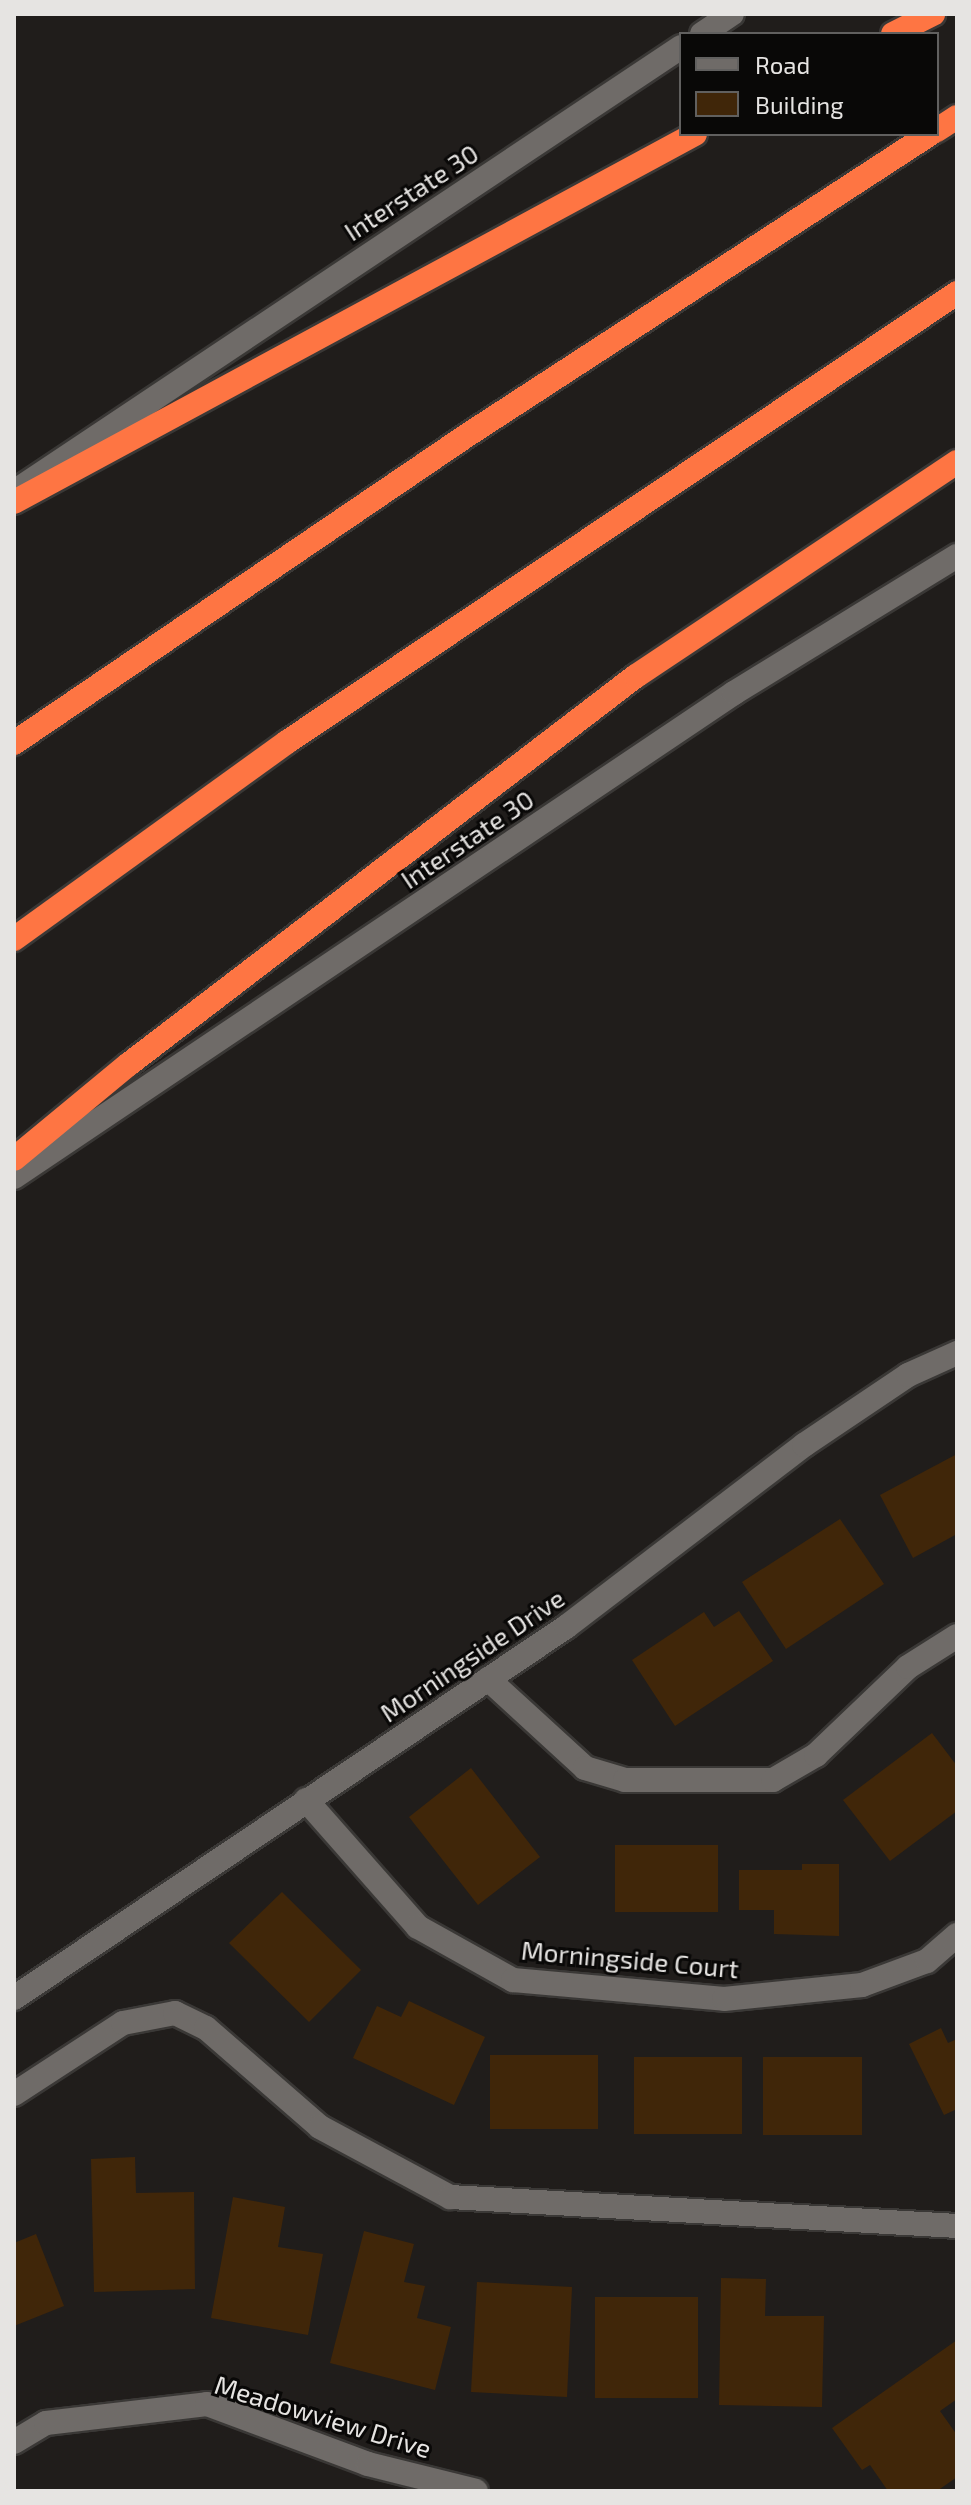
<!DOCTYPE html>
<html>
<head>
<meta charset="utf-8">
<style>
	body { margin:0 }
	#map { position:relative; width:971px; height:2505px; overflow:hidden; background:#201d1b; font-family:"Exo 2",sans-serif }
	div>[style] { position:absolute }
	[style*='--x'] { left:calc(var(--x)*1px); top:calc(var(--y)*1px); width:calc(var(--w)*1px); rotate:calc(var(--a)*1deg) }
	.building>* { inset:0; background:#402609 }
	.roads { filter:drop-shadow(2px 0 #3a3836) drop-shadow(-2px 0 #3a3836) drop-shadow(0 2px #3a3836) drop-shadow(0 -2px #3a3836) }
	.lane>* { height:24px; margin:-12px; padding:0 12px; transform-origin:12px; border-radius:12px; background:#6f6b68 }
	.street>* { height:24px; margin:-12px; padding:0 12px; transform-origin:12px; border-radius:12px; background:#6f6b68 }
	.secondary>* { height:24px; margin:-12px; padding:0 12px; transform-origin:12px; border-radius:12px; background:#6f6b68 }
	.highway>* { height:24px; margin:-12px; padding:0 12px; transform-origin:12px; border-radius:12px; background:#fe7543 }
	span { translate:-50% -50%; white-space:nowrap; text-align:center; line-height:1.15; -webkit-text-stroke:6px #090807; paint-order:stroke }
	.street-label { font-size:26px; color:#e6e4e2 }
	.frame { position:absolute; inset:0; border:16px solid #e6e4e2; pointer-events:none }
	.legend { position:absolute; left:679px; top:32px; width:260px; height:104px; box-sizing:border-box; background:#090807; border:2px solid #61605f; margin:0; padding:10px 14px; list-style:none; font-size:24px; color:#e6e4e2 }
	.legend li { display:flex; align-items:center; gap:16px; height:40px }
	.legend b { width:40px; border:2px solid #61605f }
</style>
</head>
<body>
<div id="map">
	<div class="building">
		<div style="clip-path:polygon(957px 1454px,957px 1534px,913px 1558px,880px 1495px)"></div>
		<div style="clip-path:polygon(840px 1519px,884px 1584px,786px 1649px,742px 1582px)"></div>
		<div style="clip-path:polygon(739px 1611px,773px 1661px,675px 1726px,632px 1660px,704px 1612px,714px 1627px)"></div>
		<div style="clip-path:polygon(932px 1733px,957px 1766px,957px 1811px,890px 1861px,843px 1800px)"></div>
		<div style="clip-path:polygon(471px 1768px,540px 1857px,478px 1905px,409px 1817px)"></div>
		<div style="clip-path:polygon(615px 1845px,718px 1845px,718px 1912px,615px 1912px)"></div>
		<div style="clip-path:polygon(802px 1864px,839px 1864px,839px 1936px,774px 1934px,774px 1910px,739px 1910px,739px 1870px,802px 1870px)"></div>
		<div style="clip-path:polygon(282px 1892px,361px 1970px,309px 2022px,229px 1943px)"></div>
		<div style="clip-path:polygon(409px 2001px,485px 2037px,454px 2105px,353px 2058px,377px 2006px,401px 2017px)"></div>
		<div style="clip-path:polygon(941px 2028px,948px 2043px,957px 2039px,957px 2109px,944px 2115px,909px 2044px)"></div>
		<div style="clip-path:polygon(490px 2055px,598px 2055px,598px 2129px,490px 2129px)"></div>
		<div style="clip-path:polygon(634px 2057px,742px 2057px,742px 2134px,634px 2134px)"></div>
		<div style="clip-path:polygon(763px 2057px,862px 2057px,862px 2135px,763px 2135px)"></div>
		<div style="clip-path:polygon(135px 2157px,136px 2193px,194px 2192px,195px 2289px,94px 2292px,91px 2159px)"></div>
		<div style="clip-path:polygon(233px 2197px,285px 2207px,278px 2247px,323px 2254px,308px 2335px,211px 2318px)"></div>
		<div style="clip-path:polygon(364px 2231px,414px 2244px,404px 2282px,425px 2286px,417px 2318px,451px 2327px,435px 2390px,330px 2363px)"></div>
		<div style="clip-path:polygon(36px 2234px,64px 2306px,14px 2326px,14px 2243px)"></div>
		<div style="clip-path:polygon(721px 2278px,766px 2279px,765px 2316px,824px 2316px,822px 2407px,719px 2405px)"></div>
		<div style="clip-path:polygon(477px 2282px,572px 2287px,567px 2397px,471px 2392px)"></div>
		<div style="clip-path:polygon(595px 2297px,698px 2297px,698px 2398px,595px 2398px)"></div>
		<div style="clip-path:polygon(957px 2340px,957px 2399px,940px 2411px,957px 2435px,957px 2477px,937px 2491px,888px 2491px,870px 2465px,862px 2470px,832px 2428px)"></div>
	</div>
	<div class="roads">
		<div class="lane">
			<div style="--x:488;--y:1679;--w:132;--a:42.5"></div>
			<div style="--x:585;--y:1768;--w:42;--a:16.7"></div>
			<div style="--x:625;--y:1780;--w:148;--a:0"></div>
			<div style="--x:773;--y:1780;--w:50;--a:-30.2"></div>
			<div style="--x:816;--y:1755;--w:127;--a:-43.7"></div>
			<div style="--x:908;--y:1667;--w:58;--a:-32.3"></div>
			<div style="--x:14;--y:2094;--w:130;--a:-33.1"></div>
			<div style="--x:123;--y:2023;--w:53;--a:-10.9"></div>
			<div style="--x:175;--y:2013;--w:34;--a:26"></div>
			<div style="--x:206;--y:2028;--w:151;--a:41"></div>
			<div style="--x:320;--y:2127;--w:148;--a:28.3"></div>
			<div style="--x:450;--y:2197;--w:508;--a:3.27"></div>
		</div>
		<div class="street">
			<div style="--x:306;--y:1800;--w:169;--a:48.6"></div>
			<div style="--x:418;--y:1927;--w:109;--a:29.2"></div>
			<div style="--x:513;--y:1980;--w:212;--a:5.1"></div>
			<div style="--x:724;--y:1999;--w:139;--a:-5.8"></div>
			<div style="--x:862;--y:1985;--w:69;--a:-20.3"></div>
			<div style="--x:927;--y:1961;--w:40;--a:-41"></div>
			<div style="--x:14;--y:2442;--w:37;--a:-31"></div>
			<div style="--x:46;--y:2423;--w:162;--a:-6.7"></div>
			<div style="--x:207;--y:2404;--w:172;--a:20.4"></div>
			<div style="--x:368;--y:2464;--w:111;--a:14"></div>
		</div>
		<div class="secondary">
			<div style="--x:702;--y:34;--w:36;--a:-34"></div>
			<div style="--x:14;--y:492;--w:802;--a:-33.71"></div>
			<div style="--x:14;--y:1177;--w:868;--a:-33.91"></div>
			<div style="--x:734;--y:693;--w:262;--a:-31.6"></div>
			<div style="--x:14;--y:1998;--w:665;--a:-33.91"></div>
			<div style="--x:566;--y:1627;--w:300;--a:-37.4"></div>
			<div style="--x:804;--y:1445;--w:125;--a:-33.9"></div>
			<div style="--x:908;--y:1375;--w:54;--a:-24.2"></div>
		</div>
		<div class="highway">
			<div style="--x:893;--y:34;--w:45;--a:-26.6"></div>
			<div style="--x:937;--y:130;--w:24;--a:-33"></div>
			<div style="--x:14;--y:502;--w:774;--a:-28.39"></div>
			<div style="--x:14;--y:743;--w:546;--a:-34.18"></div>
			<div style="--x:466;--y:436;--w:554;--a:-33.06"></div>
			<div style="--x:14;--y:939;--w:337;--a:-35.8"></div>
			<div style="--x:287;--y:742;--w:807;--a:-33.83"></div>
			<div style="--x:14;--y:1159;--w:149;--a:-39.6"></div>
			<div style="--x:129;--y:1064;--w:638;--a:-37.43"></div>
			<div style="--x:636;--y:676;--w:386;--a:-33.7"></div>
		</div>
	</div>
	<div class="street-label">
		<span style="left:411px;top:192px;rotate:-33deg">Interstate 30</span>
		<span style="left:467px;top:839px;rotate:-34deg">Interstate 30</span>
		<span style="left:472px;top:1655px;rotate:-34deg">Morningside Drive</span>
		<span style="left:630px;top:1959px;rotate:5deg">Morningside Court</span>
		<span style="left:323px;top:2416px;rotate:17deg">Meadowview Drive</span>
	</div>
	<div class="frame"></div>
	<ul class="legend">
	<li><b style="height:10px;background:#6f6b68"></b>Road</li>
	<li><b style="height:22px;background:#402609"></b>Building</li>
	</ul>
</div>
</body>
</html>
